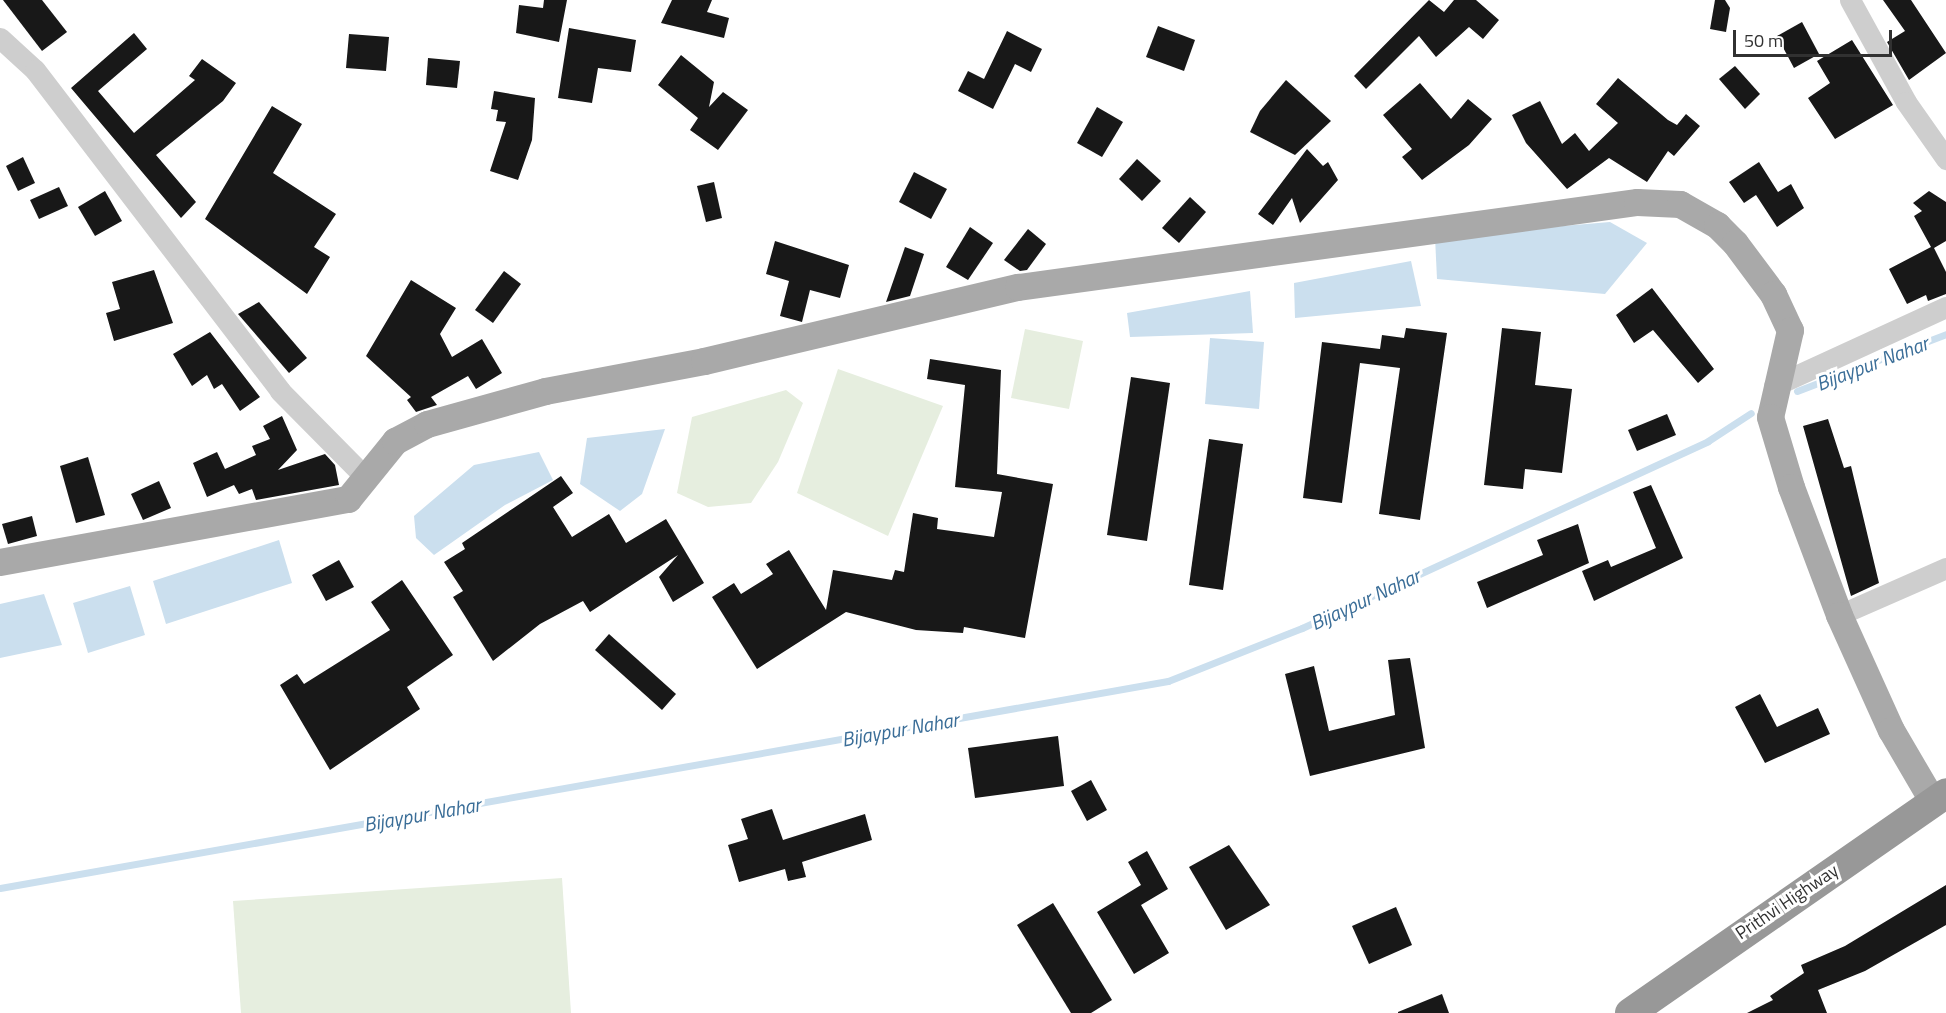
<!DOCTYPE html>
<html>
<head>
<meta charset="utf-8">
<style>
	body { margin:0 }
	#map { position:relative; width:1946px; height:1013px; overflow:hidden; background:#fff; font-family:"Titillium Web",sans-serif }
	div>[style] { position:absolute }
	[style*='--x'] { left:calc(var(--x)*1px); top:calc(var(--y)*1px); width:calc(var(--w)*1px); rotate:calc(var(--a)*1deg) }
	.green>* { inset:0; background:#e6eedf }
	.water>* { inset:0; background:#cbdfee }
	.stream>* { height:7px; margin:-3.5px; padding:0 3.5px; transform-origin:3.5px; border-radius:3.5px; background:#cbdfee }
	.building>* { inset:0; background:#181818 }
	.minor>* { height:21px; margin:-10.5px; padding:0 10.5px; transform-origin:10.5px; border-radius:10.5px; background:#cecece }
	.major>* { height:27px; margin:-13.5px; padding:0 13.5px; transform-origin:13.5px; border-radius:13.5px; background:#a9a9a9 }
	.highway>* { height:30px; margin:-15px; padding:0 15px; transform-origin:15px; border-radius:15px; background:#989898 }
	span { translate:-50% -50%; white-space:nowrap; text-align:center; line-height:1.15; -webkit-text-stroke:6px #fff; paint-order:stroke }
	.street-label { font-size:18px; color:#313131 }
	.water-label { font-size:20px; color:#3b6e98; font-style:italic }
	.scale { position:absolute; left:1733px; top:30px; width:159px; height:27px; box-sizing:border-box; border:3px solid #313131; border-top:0; padding-left:8px; font-size:18px; line-height:21px; white-space:nowrap; color:#313131; -webkit-text-stroke:4px #fff; paint-order:stroke }
</style>
</head>
<body>
<div id="map">
	<div class="green">
		<div style="clip-path:polygon(1025px 329px,1083px 341px,1069px 409px,1011px 398px)"></div>
		<div style="clip-path:polygon(838px 369px,943px 406px,888px 536px,797px 493px)"></div>
		<div style="clip-path:polygon(786px 390px,803px 403px,778px 462px,751px 503px,708px 507px,677px 493px,692px 417px)"></div>
		<div style="clip-path:polygon(562px 878px,571px 1013px,241px 1013px,233px 901px)"></div>
	</div>
	<div class="water">
		<div style="clip-path:polygon(1610px 222px,1647px 243px,1605px 294px,1437px 279px,1435px 237px)"></div>
		<div style="clip-path:polygon(1411px 261px,1421px 306px,1295px 318px,1294px 283px)"></div>
		<div style="clip-path:polygon(1250px 291px,1253px 333px,1130px 337px,1127px 313px)"></div>
		<div style="clip-path:polygon(1210px 338px,1264px 342px,1259px 409px,1205px 404px)"></div>
		<div style="clip-path:polygon(665px 429px,642px 494px,620px 511px,580px 484px,587px 438px)"></div>
		<div style="clip-path:polygon(539px 452px,553px 480px,505px 505px,434px 555px,416px 538px,414px 516px,474px 465px)"></div>
		<div style="clip-path:polygon(279px 540px,292px 583px,166px 624px,153px 581px)"></div>
		<div style="clip-path:polygon(130px 586px,145px 635px,88px 653px,73px 603px)"></div>
		<div style="clip-path:polygon(44px 594px,62px 645px,0 658px,0 604px)"></div>
	</div>
	<div class="stream">
		<div style="--x:1797;--y:391;--w:160;--a:-20.9"></div>
		<div style="--x:0;--y:888;--w:1186;--a:-10.05"></div>
		<div style="--x:1168;--y:681;--w:144;--a:-21.6"></div>
		<div style="--x:1302;--y:628;--w:447;--a:-24.7"></div>
		<div style="--x:1708;--y:441;--w:51;--a:-33.1"></div>
	</div>
	<div class="building">
		<div style="clip-path:polygon(3px 0,42px 0,67px 32px,42px 51px)"></div>
		<div style="clip-path:polygon(544px 0,567px 0,559px 42px,516px 33px,519px 5px,543px 8px)"></div>
		<div style="clip-path:polygon(672px 0,712px 0,707px 12px,729px 18px,724px 38px,661px 23px)"></div>
		<div style="clip-path:polygon(1429px 0,1444px 12px,1454px 0,1476px 0,1499px 20px,1483px 39px,1469px 27px,1436px 57px,1419px 36px,1366px 89px,1354px 76px)"></div>
		<div style="clip-path:polygon(1715px 0,1725px 0,1730px 8px,1726px 32px,1710px 29px)"></div>
		<div style="clip-path:polygon(1883px 0,1911px 0,1946px 53px,1909px 80px,1887px 42px,1905px 31px)"></div>
		<div style="clip-path:polygon(1802px 22px,1819px 54px,1794px 68px,1777px 36px)"></div>
		<div style="clip-path:polygon(1158px 26px,1195px 40px,1184px 71px,1146px 57px)"></div>
		<div style="clip-path:polygon(569px 28px,636px 40px,631px 72px,598px 68px,592px 103px,558px 98px)"></div>
		<div style="clip-path:polygon(1007px 31px,1042px 49px,1031px 72px,1015px 64px,993px 109px,958px 91px,968px 71px,984px 79px)"></div>
		<div style="clip-path:polygon(134px 33px,147px 49px,98px 91px,134px 133px,195px 80px,189px 76px,202px 59px,236px 83px,223px 101px,156px 155px,196px 202px,181px 218px,71px 88px)"></div>
		<div style="clip-path:polygon(349px 34px,389px 37px,386px 71px,346px 68px)"></div>
		<div style="clip-path:polygon(1852px 40px,1893px 105px,1835px 139px,1808px 98px,1830px 83px,1817px 61px)"></div>
		<div style="clip-path:polygon(681px 55px,714px 82px,709px 107px,723px 92px,748px 110px,718px 150px,690px 130px,698px 118px,658px 85px)"></div>
		<div style="clip-path:polygon(428px 58px,460px 61px,457px 88px,426px 85px)"></div>
		<div style="clip-path:polygon(1735px 66px,1760px 94px,1745px 109px,1719px 79px)"></div>
		<div style="clip-path:polygon(1618px 78px,1668px 120px,1677px 125px,1686px 114px,1700px 126px,1674px 156px,1668px 151px,1647px 182px,1609px 158px,1567px 189px,1526px 143px,1512px 115px,1540px 101px,1562px 144px,1575px 133px,1589px 151px,1618px 123px,1596px 104px)"></div>
		<div style="clip-path:polygon(1286px 80px,1331px 121px,1295px 155px,1250px 132px,1260px 111px)"></div>
		<div style="clip-path:polygon(1420px 83px,1451px 119px,1468px 99px,1492px 119px,1469px 145px,1422px 180px,1402px 157px,1412px 149px,1383px 115px)"></div>
		<div style="clip-path:polygon(494px 91px,535px 98px,532px 140px,518px 180px,490px 171px,506px 122px,496px 121px,498px 110px,491px 109px)"></div>
		<div style="clip-path:polygon(272px 106px,302px 124px,273px 173px,336px 214px,314px 247px,330px 257px,307px 294px,205px 219px)"></div>
		<div style="clip-path:polygon(1097px 107px,1123px 122px,1102px 157px,1077px 143px)"></div>
		<div style="clip-path:polygon(1307px 149px,1323px 166px,1328px 162px,1338px 180px,1300px 223px,1292px 198px,1273px 225px,1258px 214px)"></div>
		<div style="clip-path:polygon(23px 157px,35px 183px,18px 191px,6px 166px)"></div>
		<div style="clip-path:polygon(1137px 159px,1161px 181px,1142px 201px,1119px 179px)"></div>
		<div style="clip-path:polygon(1759px 162px,1778px 192px,1791px 184px,1804px 208px,1777px 227px,1756px 195px,1744px 203px,1729px 182px)"></div>
		<div style="clip-path:polygon(914px 172px,947px 189px,931px 219px,899px 202px)"></div>
		<div style="clip-path:polygon(714px 182px,722px 218px,706px 222px,697px 186px)"></div>
		<div style="clip-path:polygon(59px 187px,68px 206px,39px 219px,30px 200px)"></div>
		<div style="clip-path:polygon(105px 191px,122px 221px,95px 236px,78px 207px)"></div>
		<div style="clip-path:polygon(1929px 191px,1946px 202px,1946px 241px,1934px 248px,1946px 272px,1946px 294px,1928px 301px,1926px 295px,1907px 304px,1889px 269px,1931px 247px,1914px 216px,1922px 211px,1913px 203px)"></div>
		<div style="clip-path:polygon(1190px 197px,1206px 212px,1179px 243px,1162px 228px)"></div>
		<div style="clip-path:polygon(970px 227px,993px 243px,968px 280px,946px 267px)"></div>
		<div style="clip-path:polygon(1028px 229px,1046px 244px,1027px 270px,1020px 271px,1004px 260px)"></div>
		<div style="clip-path:polygon(775px 241px,849px 265px,840px 298px,810px 290px,802px 322px,780px 316px,789px 281px,766px 274px)"></div>
		<div style="clip-path:polygon(905px 247px,924px 254px,910px 296px,886px 302px)"></div>
		<div style="clip-path:polygon(154px 270px,173px 323px,114px 341px,106px 313px,120px 309px,112px 282px)"></div>
		<div style="clip-path:polygon(504px 271px,521px 284px,493px 323px,475px 310px)"></div>
		<div style="clip-path:polygon(411px 280px,456px 308px,440px 334px,452px 357px,482px 339px,502px 373px,476px 389px,468px 376px,431px 397px,437px 405px,416px 412px,407px 400px,411px 397px,366px 356px)"></div>
		<div style="clip-path:polygon(1652px 288px,1714px 369px,1698px 383px,1653px 330px,1634px 343px,1616px 315px)"></div>
		<div style="clip-path:polygon(259px 302px,307px 358px,289px 373px,238px 314px)"></div>
		<div style="clip-path:polygon(1406px 328px,1447px 333px,1420px 520px,1379px 514px,1400px 368px,1360px 363px,1342px 503px,1303px 498px,1322px 342px,1380px 349px,1382px 335px,1404px 338px)"></div>
		<div style="clip-path:polygon(1502px 328px,1541px 332px,1535px 385px,1572px 389px,1562px 473px,1525px 469px,1523px 489px,1484px 485px)"></div>
		<div style="clip-path:polygon(210px 332px,260px 397px,240px 411px,222px 384px,214px 389px,207px 375px,192px 386px,173px 354px)"></div>
		<div style="clip-path:polygon(930px 359px,1001px 370px,997px 474px,1053px 484px,1025px 638px,964px 627px,963px 633px,916px 630px,846px 612px,757px 669px,712px 597px,734px 583px,741px 594px,773px 574px,766px 564px,789px 550px,826px 610px,833px 570px,892px 580px,895px 570px,904px 572px,913px 513px,938px 518px,937px 529px,994px 537px,1002px 492px,955px 487px,965px 385px,927px 379px)"></div>
		<div style="clip-path:polygon(1131px 377px,1170px 383px,1147px 541px,1107px 535px)"></div>
		<div style="clip-path:polygon(1667px 414px,1676px 435px,1637px 451px,1628px 430px)"></div>
		<div style="clip-path:polygon(282px 416px,297px 450px,278px 470px,325px 454px,335px 465px,339px 485px,256px 500px,252px 489px,239px 494px,234px 485px,207px 497px,193px 463px,217px 452px,225px 469px,256px 455px,252px 446px,270px 439px,263px 426px)"></div>
		<div style="clip-path:polygon(1828px 419px,1844px 468px,1851px 466px,1879px 583px,1851px 596px,1803px 426px)"></div>
		<div style="clip-path:polygon(1209px 439px,1243px 444px,1223px 590px,1189px 585px)"></div>
		<div style="clip-path:polygon(88px 457px,105px 515px,76px 523px,60px 466px)"></div>
		<div style="clip-path:polygon(561px 476px,573px 493px,553px 507px,572px 537px,609px 514px,626px 543px,666px 519px,704px 583px,673px 602px,659px 577px,678px 555px,590px 612px,583px 601px,540px 624px,493px 661px,453px 597px,463px 591px,444px 562px,465px 549px,462px 543px)"></div>
		<div style="clip-path:polygon(159px 481px,171px 508px,143px 520px,131px 494px)"></div>
		<div style="clip-path:polygon(1651px 485px,1683px 558px,1594px 601px,1582px 571px,1608px 560px,1611px 567px,1656px 548px,1633px 492px)"></div>
		<div style="clip-path:polygon(32px 516px,37px 536px,8px 544px,2px 524px)"></div>
		<div style="clip-path:polygon(1578px 524px,1589px 563px,1487px 608px,1477px 582px,1543px 555px,1537px 540px)"></div>
		<div style="clip-path:polygon(339px 560px,354px 587px,326px 601px,312px 575px)"></div>
		<div style="clip-path:polygon(402px 580px,453px 655px,407px 687px,420px 709px,330px 770px,280px 685px,297px 674px,304px 684px,390px 630px,371px 602px)"></div>
		<div style="clip-path:polygon(609px 634px,676px 694px,662px 710px,595px 650px)"></div>
		<div style="clip-path:polygon(1410px 658px,1425px 748px,1310px 776px,1285px 674px,1314px 666px,1329px 731px,1395px 715px,1388px 660px)"></div>
		<div style="clip-path:polygon(1760px 694px,1777px 727px,1818px 708px,1830px 734px,1765px 763px,1735px 707px)"></div>
		<div style="clip-path:polygon(1058px 736px,1064px 786px,975px 798px,968px 748px)"></div>
		<div style="clip-path:polygon(1091px 780px,1107px 810px,1087px 821px,1071px 791px)"></div>
		<div style="clip-path:polygon(772px 809px,783px 840px,865px 814px,872px 840px,802px 862px,806px 877px,788px 881px,785px 869px,739px 882px,728px 845px,748px 839px,741px 819px)"></div>
		<div style="clip-path:polygon(1229px 845px,1270px 905px,1226px 930px,1189px 867px)"></div>
		<div style="clip-path:polygon(1147px 851px,1168px 889px,1141px 905px,1169px 953px,1134px 974px,1097px 912px,1141px 885px,1128px 862px)"></div>
		<div style="clip-path:polygon(1946px 885px,1946px 925px,1865px 971px,1818px 990px,1827px 1013px,1747px 1013px,1773px 1000px,1770px 996px,1804px 973px,1801px 965px,1845px 946px)"></div>
		<div style="clip-path:polygon(1053px 903px,1112px 1000px,1091px 1013px,1071px 1013px,1017px 925px)"></div>
		<div style="clip-path:polygon(1396px 907px,1412px 945px,1369px 964px,1352px 926px)"></div>
		<div style="clip-path:polygon(1442px 994px,1449px 1013px,1398px 1013px,1398px 1012px)"></div>
	</div>
	<div class="minor">
		<div style="--x:1850;--y:0;--w:116;--a:61.2"></div>
		<div style="--x:1906;--y:102;--w:70;--a:54.9"></div>
		<div style="--x:0;--y:38;--w:47;--a:42.4"></div>
		<div style="--x:35;--y:70;--w:404;--a:52.6"></div>
		<div style="--x:280;--y:391;--w:120;--a:45.3"></div>
		<div style="--x:1774;--y:386;--w:189;--a:-24.7"></div>
		<div style="--x:1839;--y:615;--w:117;--a:-23.7"></div>
	</div>
	<div class="major">
		<div style="--x:0;--y:562;--w:354;--a:-10.3"></div>
		<div style="--x:348;--y:499;--w:75;--a:-51"></div>
		<div style="--x:395;--y:441;--w:36;--a:-28"></div>
		<div style="--x:427;--y:424;--w:123;--a:-15.6"></div>
		<div style="--x:545;--y:391;--w:162;--a:-10.7"></div>
		<div style="--x:704;--y:361;--w:323;--a:-13.3"></div>
		<div style="--x:1018;--y:287;--w:625;--a:-7.82"></div>
		<div style="--x:1637;--y:202;--w:43;--a:2.7"></div>
		<div style="--x:1680;--y:204;--w:43;--a:29.6"></div>
		<div style="--x:1717;--y:225;--w:25;--a:45"></div>
		<div style="--x:1735;--y:243;--w:64;--a:53.3"></div>
		<div style="--x:1773;--y:294;--w:40;--a:65"></div>
		<div style="--x:1790;--y:330;--w:89;--a:102.9"></div>
		<div style="--x:1770;--y:417;--w:73;--a:73.3"></div>
		<div style="--x:1791;--y:487;--w:137;--a:69.4"></div>
		<div style="--x:1839;--y:615;--w:126;--a:65.7"></div>
		<div style="--x:1891;--y:730;--w:83;--a:59.7"></div>
	</div>
	<div class="highway">
		<div style="--x:1630;--y:1013;--w:385;--a:-34.8"></div>
	</div>
	<div class="street-label">
		<span style="left:1787px;top:902px;rotate:-34deg">Prithvi Highway</span>
	</div>
	<div class="water-label">
		<span style="left:1872px;top:363px;rotate:-21deg">Bijaypur Nahar</span>
		<span style="left:1365px;top:599px;rotate:-25deg">Bijaypur Nahar</span>
		<span style="left:900px;top:729px;rotate:-10deg">Bijaypur Nahar</span>
		<span style="left:422px;top:814px;rotate:-10deg">Bijaypur Nahar</span>
	</div>
	<div class="scale">50 m</div>
</div>
</body>
</html>
